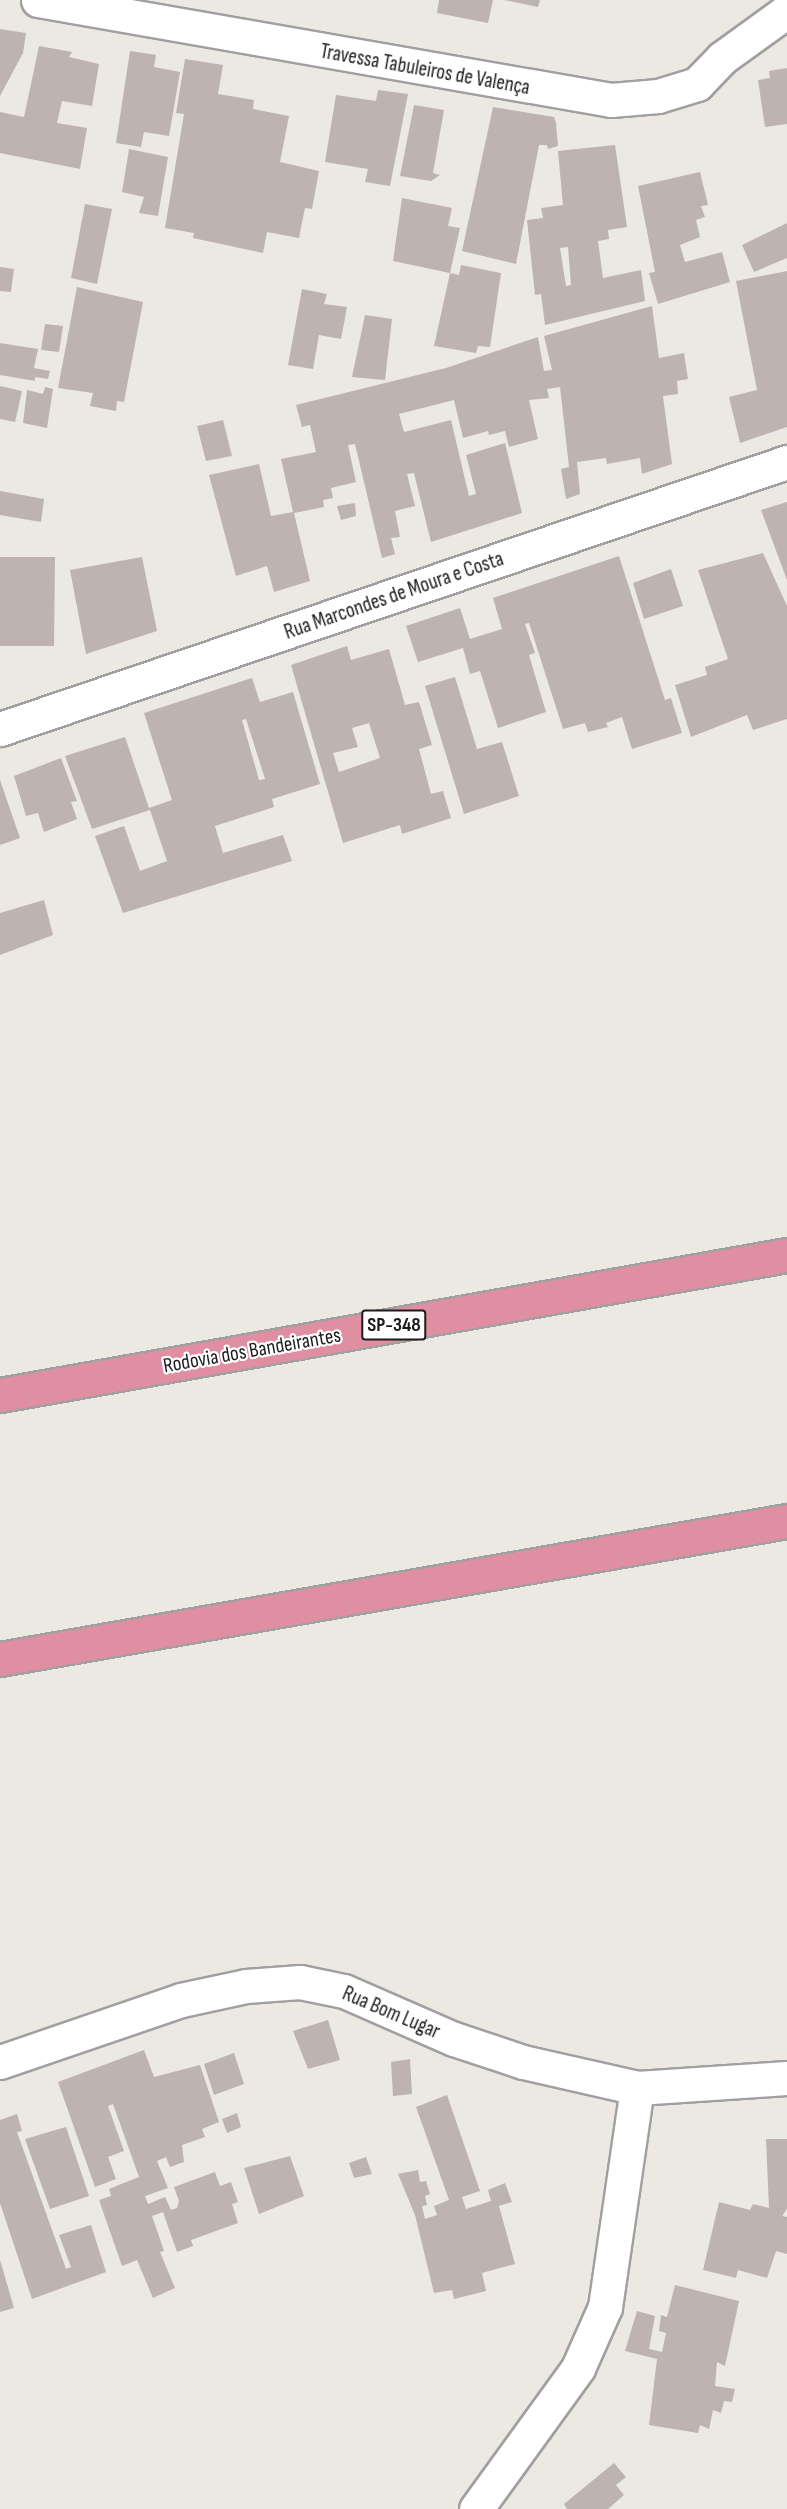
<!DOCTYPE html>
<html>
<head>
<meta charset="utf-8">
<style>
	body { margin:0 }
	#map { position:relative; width:787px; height:2509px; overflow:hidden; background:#ece8e2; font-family:"Sofia Sans Condensed",sans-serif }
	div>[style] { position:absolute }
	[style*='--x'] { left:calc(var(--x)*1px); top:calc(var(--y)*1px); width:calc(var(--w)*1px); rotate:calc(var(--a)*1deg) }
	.building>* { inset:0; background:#bdb4af }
	.roads { filter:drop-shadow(2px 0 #a0a0a0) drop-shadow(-2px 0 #a0a0a0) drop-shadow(0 2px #a0a0a0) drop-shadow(0 -2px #a0a0a0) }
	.minor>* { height:33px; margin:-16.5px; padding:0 16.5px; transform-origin:16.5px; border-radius:16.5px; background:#fff }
	.highway>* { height:33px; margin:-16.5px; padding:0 16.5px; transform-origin:16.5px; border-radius:16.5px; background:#e08ea2 }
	span { translate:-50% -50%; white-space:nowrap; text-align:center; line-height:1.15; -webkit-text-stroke:4.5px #fff; paint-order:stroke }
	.shield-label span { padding:2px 4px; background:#fff; border:2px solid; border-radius:4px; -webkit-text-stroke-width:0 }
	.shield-label { font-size:20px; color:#1c1c1c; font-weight:700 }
	.street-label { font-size:21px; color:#1c1c1c }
</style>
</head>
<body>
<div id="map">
	<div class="building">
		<div style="clip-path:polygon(439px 0,493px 0,488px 23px,437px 13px)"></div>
		<div style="clip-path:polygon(504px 0,540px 0,538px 7px)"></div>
		<div style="clip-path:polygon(0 29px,26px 33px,23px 53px,0 96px)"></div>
		<div style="clip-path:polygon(39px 46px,72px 52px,69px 57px,99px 64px,92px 106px,62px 101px,57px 123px,87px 128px,80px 169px,0 153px,0 112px,24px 117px)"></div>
		<div style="clip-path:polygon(130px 51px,156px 55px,154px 67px,180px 72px,169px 136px,144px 132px,141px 147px,116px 143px)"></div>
		<div style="clip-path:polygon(185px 59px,223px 65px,218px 94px,254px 100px,253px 109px,289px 116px,280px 162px,319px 171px,312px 209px,305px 208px,299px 238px,267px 232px,263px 253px,193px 238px,194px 233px,165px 228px,184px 114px,176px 113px)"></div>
		<div style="clip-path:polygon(787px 68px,787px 124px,765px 127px,758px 80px,770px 78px,769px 71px)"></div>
		<div style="clip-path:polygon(378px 90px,408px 94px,390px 186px,365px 182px,368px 169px,325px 162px,336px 95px,376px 101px)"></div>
		<div style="clip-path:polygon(414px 105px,444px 110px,433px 173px,440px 175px,431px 181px,400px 176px)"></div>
		<div style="clip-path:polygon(493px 107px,554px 117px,556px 123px,558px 146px,548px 149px,547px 145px,539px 145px,516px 264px,462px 251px)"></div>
		<div style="clip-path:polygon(evenodd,615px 145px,627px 227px,608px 230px,609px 239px,598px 241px,603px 278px,641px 270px,645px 301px,545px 325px,541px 294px,535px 295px,527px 220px,543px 218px,541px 208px,563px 205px,558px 151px,615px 145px,568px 247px,571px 285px,566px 286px,560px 248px,568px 247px)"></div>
		<div style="clip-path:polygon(129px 149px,168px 157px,158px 216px,139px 213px,144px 197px,122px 192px)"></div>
		<div style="clip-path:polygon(700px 172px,708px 205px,701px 206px,705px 217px,696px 220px,700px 237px,680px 245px,685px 262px,722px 252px,730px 282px,658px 304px,649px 273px,655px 272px,638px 186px)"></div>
		<div style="clip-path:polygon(402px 198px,452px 208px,448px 226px,460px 228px,450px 273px,393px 261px)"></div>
		<div style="clip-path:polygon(85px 204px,112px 209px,97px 284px,71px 278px)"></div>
		<div style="clip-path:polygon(787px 223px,787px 258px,754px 272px,742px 245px)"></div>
		<div style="clip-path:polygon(461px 265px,501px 273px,490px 347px,478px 346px,476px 353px,434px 346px,450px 273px,459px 275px)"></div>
		<div style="clip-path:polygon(0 267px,14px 269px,11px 292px,0 291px)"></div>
		<div style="clip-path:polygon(787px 271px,787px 427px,740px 443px,729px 397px,757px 390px,736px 281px)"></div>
		<div style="clip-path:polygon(77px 287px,143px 302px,124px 402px,117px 401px,116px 411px,90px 406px,93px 393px,58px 388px)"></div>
		<div style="clip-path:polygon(302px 289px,327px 294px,324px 304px,347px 307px,341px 339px,319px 335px,313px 369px,288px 365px)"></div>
		<div style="clip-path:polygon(652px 306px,659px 358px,684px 353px,688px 379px,677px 381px,678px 394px,663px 396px,672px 464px,642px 474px,640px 458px,607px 464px,606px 458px,577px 462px,580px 494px,566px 499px,561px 469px,569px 467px,560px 387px,547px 389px,549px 398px,529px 400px,538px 439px,509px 447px,505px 431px,489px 435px,488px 431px,463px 438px,454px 400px,399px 414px,404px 432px,451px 420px,469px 496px,476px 494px,466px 455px,505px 443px,522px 513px,431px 542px,414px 473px,407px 474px,415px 506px,395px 511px,400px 537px,391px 538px,395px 554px,382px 558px,355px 444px,348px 445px,356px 482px,331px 488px,333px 498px,323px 500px,324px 507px,294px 513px,310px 581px,274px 592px,267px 566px,236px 576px,209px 475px,259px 464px,271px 516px,293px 512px,281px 459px,316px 452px,310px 425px,302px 427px,296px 405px,446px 368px,538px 337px,544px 371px,552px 370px,544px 336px)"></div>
		<div style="clip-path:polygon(365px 315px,392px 319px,385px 380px,352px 377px)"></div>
		<div style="clip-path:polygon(45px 324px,63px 326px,59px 352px,41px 350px)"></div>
		<div style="clip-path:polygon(0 343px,38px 349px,34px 368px,50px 371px,48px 379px,35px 377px,35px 381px,0 375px)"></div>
		<div style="clip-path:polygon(0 386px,22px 391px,15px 422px,0 419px)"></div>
		<div style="clip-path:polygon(45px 387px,53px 389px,47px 428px,23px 423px,27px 390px,43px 394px)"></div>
		<div style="clip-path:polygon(223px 420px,232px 456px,206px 461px,197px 426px)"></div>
		<div style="clip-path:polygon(0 491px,44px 499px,41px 522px,0 515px)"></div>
		<div style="clip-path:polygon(787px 502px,787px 580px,761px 510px)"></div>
		<div style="clip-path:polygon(355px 503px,356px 516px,341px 520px,337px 506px)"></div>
		<div style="clip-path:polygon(763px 553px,787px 606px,787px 719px,753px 730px,747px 715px,691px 737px,675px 685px,707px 675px,705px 667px,728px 659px,698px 570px)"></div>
		<div style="clip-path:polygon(619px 556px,665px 700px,671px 698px,682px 733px,632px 749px,622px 717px,606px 723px,608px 727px,588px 732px,585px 723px,563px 729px,529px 623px,525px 624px,535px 653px,529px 655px,546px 712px,498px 728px,480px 671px,470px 674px,463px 648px,418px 662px,406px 626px,460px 608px,470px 639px,502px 629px,493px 598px)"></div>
		<div style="clip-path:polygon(0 557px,55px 557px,54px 646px,0 646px)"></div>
		<div style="clip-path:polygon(142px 557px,157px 631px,86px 654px,70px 570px)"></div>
		<div style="clip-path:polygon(671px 569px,683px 606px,644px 619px,633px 583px)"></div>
		<div style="clip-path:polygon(evenodd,347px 646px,351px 660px,389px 649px,405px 705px,419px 702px,432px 745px,419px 749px,431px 794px,443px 791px,451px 818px,402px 834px,400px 825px,343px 843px,291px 665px,347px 646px,369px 723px,380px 758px,339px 772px,333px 753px,358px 747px,352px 728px,369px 723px)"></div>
		<div style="clip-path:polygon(455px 677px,477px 749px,502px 742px,519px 796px,464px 814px,425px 686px)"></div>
		<div style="clip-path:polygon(evenodd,252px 678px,260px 702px,293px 692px,320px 784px,272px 799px,274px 807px,215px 826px,223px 853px,283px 835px,292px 861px,123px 913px,95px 836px,124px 826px,140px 871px,167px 861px,150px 810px,92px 829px,65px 756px,125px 737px,149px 808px,172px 800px,144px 713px,252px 678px,246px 719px,265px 779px,259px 780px,242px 720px,246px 719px)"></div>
		<div style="clip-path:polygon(61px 758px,77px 801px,71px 802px,77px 819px,44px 832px,38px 813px,26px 816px,14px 776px)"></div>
		<div style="clip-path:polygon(0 780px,20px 838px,0 845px)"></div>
		<div style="clip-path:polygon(44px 900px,53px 935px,0 955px,0 913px)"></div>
		<div style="clip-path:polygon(328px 2020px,340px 2060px,308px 2069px,293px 2031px)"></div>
		<div style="clip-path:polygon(144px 2050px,154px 2077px,200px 2065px,219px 2122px,202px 2129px,205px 2137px,182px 2145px,184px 2162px,170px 2167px,166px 2157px,157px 2161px,168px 2188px,145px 2196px,148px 2204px,165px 2197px,171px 2210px,177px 2208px,179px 2201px,174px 2187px,215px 2172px,220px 2186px,231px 2182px,238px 2202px,232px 2204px,238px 2223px,191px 2240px,193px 2246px,177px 2252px,163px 2212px,152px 2216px,164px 2251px,160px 2252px,175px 2288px,153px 2298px,137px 2260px,122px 2266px,99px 2200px,111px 2196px,109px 2189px,139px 2177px,113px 2104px,108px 2106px,124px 2151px,108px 2157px,116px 2179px,95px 2187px,58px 2082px)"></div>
		<div style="clip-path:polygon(234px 2053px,244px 2084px,214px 2095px,204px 2064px)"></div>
		<div style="clip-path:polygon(410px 2059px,412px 2094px,393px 2096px,391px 2062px)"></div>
		<div style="clip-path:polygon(447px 2095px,480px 2191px,462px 2197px,466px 2209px,491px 2201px,488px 2190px,505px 2183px,512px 2202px,499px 2206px,515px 2264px,482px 2273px,486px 2291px,454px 2299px,452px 2290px,434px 2293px,415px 2215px,398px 2174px,418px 2170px,420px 2182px,426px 2181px,430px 2194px,425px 2196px,427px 2205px,422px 2206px,425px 2219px,437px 2215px,434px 2206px,449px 2200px,416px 2107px)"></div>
		<div style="clip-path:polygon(237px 2113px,241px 2127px,227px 2133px,222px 2119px)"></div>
		<div style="clip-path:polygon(17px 2114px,22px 2131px,17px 2132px,66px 2269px,71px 2267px,59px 2235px,91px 2225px,106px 2272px,32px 2299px,0 2203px,0 2120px)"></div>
		<div style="clip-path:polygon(66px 2127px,89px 2196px,50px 2209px,25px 2139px)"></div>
		<div style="clip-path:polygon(766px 2139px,787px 2139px,787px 2209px,782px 2216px,787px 2217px,787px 2254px,776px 2251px,767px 2278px,738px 2270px,736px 2278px,703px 2270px,719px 2202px,750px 2210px,753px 2204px,769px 2208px)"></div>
		<div style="clip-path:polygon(290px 2156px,304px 2196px,259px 2214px,244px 2168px)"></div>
		<div style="clip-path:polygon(366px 2157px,372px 2174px,354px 2178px,349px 2163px)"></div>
		<div style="clip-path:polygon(0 2260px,14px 2308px,0 2312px)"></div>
		<div style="clip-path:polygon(675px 2285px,739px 2301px,725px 2366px,717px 2362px,715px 2386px,735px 2389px,732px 2402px,724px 2401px,721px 2413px,713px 2410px,709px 2429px,700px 2425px,698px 2433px,649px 2425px,657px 2359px,625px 2351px,637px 2311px,655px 2316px,649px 2349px,662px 2352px,666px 2333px,659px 2331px,661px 2315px,667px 2317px)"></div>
		<div style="clip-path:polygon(614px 2463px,626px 2477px,616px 2485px,624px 2495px,608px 2509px,567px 2509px,564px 2504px)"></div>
	</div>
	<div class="roads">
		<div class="minor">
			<div style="--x:38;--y:0;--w:582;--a:9.9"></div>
			<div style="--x:611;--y:100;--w:47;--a:-4.9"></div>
			<div style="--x:658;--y:96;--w:41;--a:-17.1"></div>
			<div style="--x:697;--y:84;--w:36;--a:-46"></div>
			<div style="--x:722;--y:58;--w:80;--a:-35.9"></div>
			<div style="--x:0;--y:729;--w:831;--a:-18.74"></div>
			<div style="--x:0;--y:2062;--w:191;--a:-18.9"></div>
			<div style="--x:181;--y:2000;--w:66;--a:-12.2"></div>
			<div style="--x:246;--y:1986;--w:54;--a:-4.2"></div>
			<div style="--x:300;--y:1982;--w:45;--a:11.6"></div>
			<div style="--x:344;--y:1991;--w:120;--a:23.6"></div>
			<div style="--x:454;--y:2039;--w:73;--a:18.4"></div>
			<div style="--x:523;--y:2062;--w:117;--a:12.8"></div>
			<div style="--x:637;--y:2088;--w:150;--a:-3.8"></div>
			<div style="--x:476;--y:2509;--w:174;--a:-54.1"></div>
			<div style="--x:578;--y:2368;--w:67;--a:-66.1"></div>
			<div style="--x:605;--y:2307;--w:221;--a:-81.7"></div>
		</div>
		<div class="highway">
			<div style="--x:0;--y:1395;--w:799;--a:-10.09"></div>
			<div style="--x:0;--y:1659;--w:799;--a:-9.95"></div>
		</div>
	</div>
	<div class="shield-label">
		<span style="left:394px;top:1325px">SP-348</span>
	</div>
	<div class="street-label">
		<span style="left:425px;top:70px;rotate:10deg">Travessa Tabuleiros de Valença</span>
		<span style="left:394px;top:596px;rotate:-19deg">Rua Marcondes de Moura e Costa</span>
		<span style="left:252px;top:1351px;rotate:-10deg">Rodovia dos Bandeirantes</span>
		<span style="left:391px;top:2013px;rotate:23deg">Rua Bom Lugar</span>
	</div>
</div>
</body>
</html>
